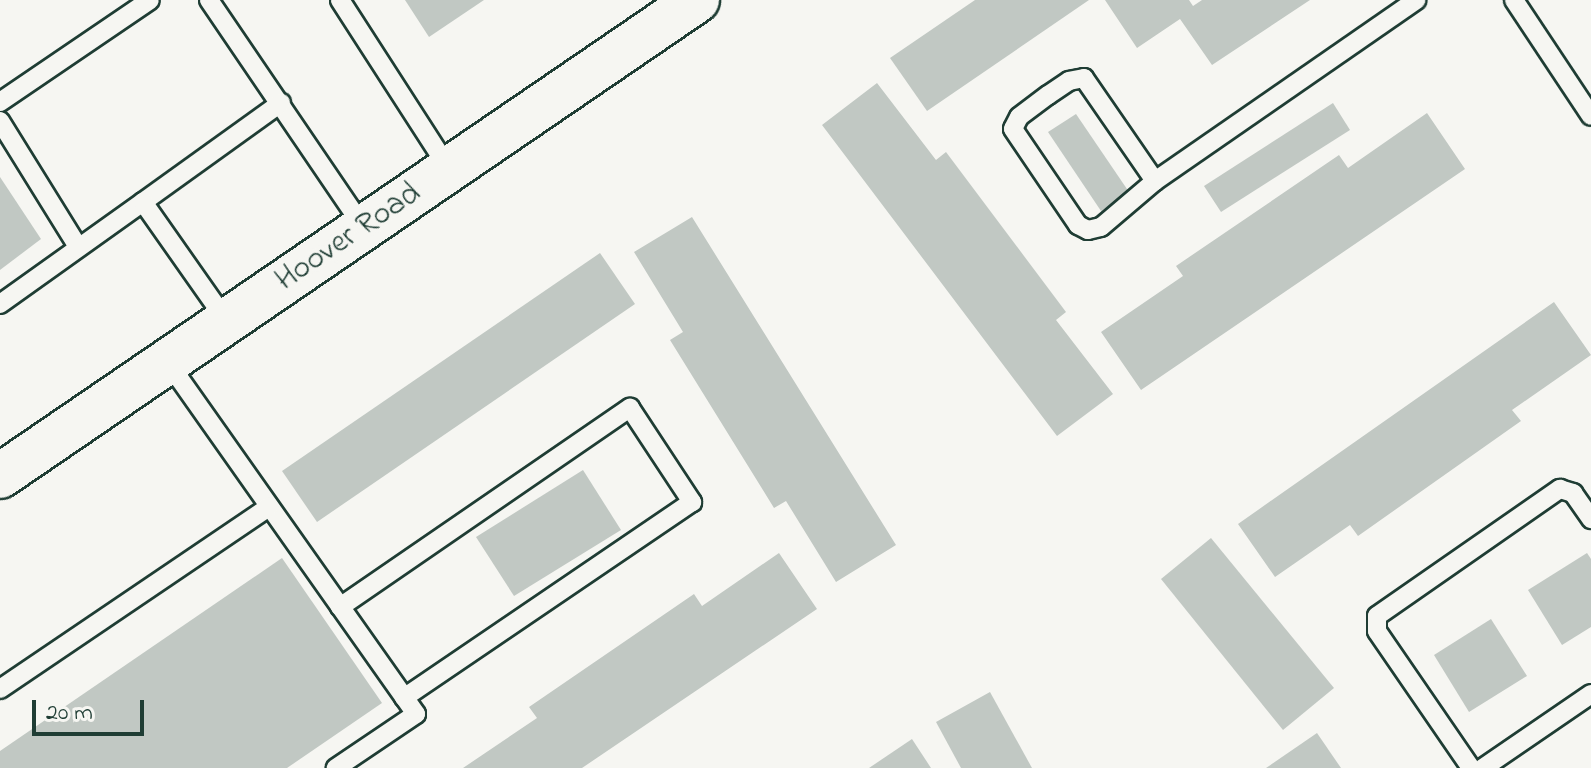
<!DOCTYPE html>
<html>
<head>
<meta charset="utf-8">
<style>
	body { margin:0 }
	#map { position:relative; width:1591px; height:768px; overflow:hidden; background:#f6f6f2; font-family:"Indie Flower",sans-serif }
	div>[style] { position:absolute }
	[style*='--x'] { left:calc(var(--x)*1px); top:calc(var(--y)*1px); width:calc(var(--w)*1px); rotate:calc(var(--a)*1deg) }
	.building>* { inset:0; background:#c1c8c3 }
	.roads { filter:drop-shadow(2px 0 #1f3d34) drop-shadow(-2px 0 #1f3d34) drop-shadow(0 2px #1f3d34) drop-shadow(0 -2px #1f3d34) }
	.service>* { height:18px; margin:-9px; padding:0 9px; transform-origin:9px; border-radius:9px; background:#f6f6f2 }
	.secondary>* { height:44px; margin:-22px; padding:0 22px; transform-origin:22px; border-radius:22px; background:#f6f6f2 }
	span { translate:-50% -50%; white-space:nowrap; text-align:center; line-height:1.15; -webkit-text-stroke:8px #f6f6f2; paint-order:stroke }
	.street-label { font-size:32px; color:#1f3d34 }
	.scale { position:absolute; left:32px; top:700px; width:112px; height:36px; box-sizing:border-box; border:4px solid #1f3d34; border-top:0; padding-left:10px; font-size:24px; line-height:28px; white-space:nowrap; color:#1f3d34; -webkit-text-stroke:6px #f6f6f2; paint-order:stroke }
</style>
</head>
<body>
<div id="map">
	<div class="building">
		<div style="clip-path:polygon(405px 0,484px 0,429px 37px)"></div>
		<div style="clip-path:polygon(975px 0,1089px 0,927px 111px,890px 58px)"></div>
		<div style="clip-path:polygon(1105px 0,1189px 0,1193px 6px,1202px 0,1310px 0,1212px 65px,1180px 19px,1137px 48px)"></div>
		<div style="clip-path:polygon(877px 83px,936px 160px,946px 152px,1066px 312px,1056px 320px,1113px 394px,1057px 436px,822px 125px)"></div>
		<div style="clip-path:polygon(1333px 103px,1350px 130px,1221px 212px,1204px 186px)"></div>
		<div style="clip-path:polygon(1427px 113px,1465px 169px,1141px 390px,1101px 332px,1183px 276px,1176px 266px,1339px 155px,1348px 168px)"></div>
		<div style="clip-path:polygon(1076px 114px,1129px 192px,1101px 211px,1048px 132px)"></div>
		<div style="clip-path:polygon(0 177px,41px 239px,0 270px)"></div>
		<div style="clip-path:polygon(692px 217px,896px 545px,836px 582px,786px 501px,774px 508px,670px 340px,683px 332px,634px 252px)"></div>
		<div style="clip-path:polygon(600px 253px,635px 304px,317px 522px,282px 471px)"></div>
		<div style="clip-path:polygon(1554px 302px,1591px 355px,1512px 410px,1521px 421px,1358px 536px,1350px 525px,1275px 577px,1238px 524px)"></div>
		<div style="clip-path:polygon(583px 470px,621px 530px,514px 596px,476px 537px)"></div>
		<div style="clip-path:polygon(1211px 538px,1334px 688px,1283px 730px,1161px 579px)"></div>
		<div style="clip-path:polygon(779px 553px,817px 609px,582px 768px,463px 768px,537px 718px,529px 707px,694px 594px,702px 606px)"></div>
		<div style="clip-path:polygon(1587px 553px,1591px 559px,1591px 627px,1562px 645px,1528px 590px)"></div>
		<div style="clip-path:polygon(282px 558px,382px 703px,287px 768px,0 768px,0 751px)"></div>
		<div style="clip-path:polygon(1491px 619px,1527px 676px,1469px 712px,1434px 655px)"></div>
		<div style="clip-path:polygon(990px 692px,1032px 768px,961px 768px,936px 722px)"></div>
		<div style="clip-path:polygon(1317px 733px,1341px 768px,1266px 768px)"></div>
		<div style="clip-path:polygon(912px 739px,931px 768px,869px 768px)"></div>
	</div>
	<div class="roads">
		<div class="service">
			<div style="--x:209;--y:0;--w:276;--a:55.8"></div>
			<div style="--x:340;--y:0;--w:201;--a:57.2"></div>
			<div style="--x:1514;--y:0;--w:139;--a:56.4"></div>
			<div style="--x:0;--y:102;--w:181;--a:-34.2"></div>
			<div style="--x:0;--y:121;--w:148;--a:58.2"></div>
			<div style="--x:1155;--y:181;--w:125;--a:-124.6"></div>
			<div style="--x:1084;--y:78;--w:15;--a:169"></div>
			<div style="--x:1069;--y:81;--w:25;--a:146"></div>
			<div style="--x:1048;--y:95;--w:36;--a:143"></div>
			<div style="--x:1019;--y:117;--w:13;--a:117"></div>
			<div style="--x:1013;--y:129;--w:116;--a:55.9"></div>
			<div style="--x:1078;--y:225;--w:11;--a:27"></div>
			<div style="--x:1088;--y:230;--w:13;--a:-13"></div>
			<div style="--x:1101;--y:227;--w:71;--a:-40.4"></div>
			<div style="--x:1155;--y:181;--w:318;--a:-34.7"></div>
			<div style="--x:143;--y:202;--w:170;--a:-35.7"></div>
			<div style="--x:0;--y:304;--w:176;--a:-35.5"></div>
			<div style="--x:143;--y:202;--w:144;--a:54.9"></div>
			<div style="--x:167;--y:361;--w:432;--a:54.8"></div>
			<div style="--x:416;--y:714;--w:97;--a:146"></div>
			<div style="--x:340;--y:607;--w:352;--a:-34.5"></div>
			<div style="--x:630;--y:408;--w:113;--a:56.6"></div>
			<div style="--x:692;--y:502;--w:348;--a:145.8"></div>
			<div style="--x:0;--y:689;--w:325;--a:-34.1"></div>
			<div style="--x:1471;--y:768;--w:166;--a:-124.5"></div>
			<div style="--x:1377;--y:631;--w:15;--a:-90"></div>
			<div style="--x:1377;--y:616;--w:223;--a:-34.8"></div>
			<div style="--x:1560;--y:489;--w:14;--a:17"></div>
			<div style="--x:1573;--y:493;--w:32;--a:55"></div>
			<div style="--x:1483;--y:768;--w:131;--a:-34.4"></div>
		</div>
		<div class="secondary">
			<div style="--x:0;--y:476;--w:844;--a:-34.33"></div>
		</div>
	</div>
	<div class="street-label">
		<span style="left:349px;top:238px;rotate:-34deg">Hoover Road</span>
	</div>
	<div class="scale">20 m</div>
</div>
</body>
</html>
